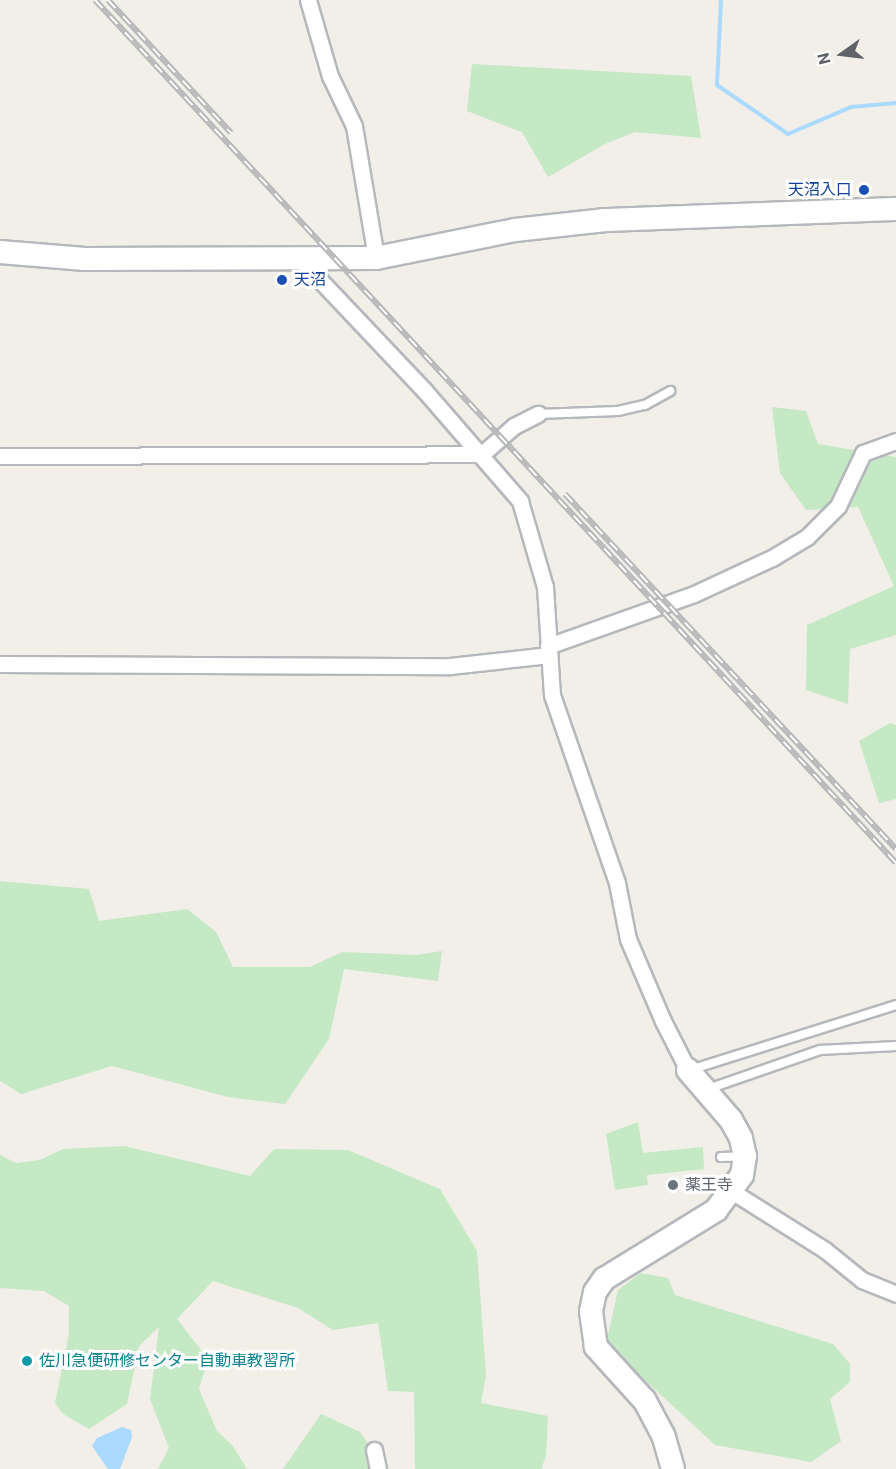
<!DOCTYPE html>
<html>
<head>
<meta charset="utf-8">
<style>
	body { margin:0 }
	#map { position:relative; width:896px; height:1469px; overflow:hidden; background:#f1efe8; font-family:Roboto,"Noto Sans JP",sans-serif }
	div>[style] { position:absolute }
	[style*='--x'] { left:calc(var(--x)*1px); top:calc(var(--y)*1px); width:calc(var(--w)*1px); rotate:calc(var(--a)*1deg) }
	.green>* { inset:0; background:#c5e8c5 }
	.water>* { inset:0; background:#aadaff }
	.stream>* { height:4px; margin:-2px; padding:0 2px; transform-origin:2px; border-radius:2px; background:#aadaff }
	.roads { filter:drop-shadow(2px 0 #b5b8bc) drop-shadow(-2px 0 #b5b8bc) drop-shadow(0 2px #b5b8bc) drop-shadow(0 -2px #b5b8bc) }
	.lane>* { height:8px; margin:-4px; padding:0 4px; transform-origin:4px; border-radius:4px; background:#fff }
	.street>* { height:15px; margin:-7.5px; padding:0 7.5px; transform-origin:7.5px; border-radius:7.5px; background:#fff }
	.secondary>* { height:22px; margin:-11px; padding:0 11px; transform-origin:11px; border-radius:11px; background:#fff }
	.rail>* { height:6px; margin-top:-3px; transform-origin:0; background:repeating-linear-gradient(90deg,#fff 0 11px,#b6b7b8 0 22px); box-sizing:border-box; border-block:2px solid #b6b7b8 }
	.dots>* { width:16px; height:16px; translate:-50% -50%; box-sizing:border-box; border:3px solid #fff; border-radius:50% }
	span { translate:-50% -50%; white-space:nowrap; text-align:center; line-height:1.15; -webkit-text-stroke:6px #fff; paint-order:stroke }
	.transit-label { font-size:16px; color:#164399 }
	.right { translate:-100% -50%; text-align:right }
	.left { translate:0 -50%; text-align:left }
	.worship-label { font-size:16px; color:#5b616d }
	.culture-label { font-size:16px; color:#0d838f }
	.north { position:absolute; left:812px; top:24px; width:60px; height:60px; -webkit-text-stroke:4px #fff; paint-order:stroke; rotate:256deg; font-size:16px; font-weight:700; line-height:24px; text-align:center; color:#5f6368 }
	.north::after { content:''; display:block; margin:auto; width:21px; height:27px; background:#5f6368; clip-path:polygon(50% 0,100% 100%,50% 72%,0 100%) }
</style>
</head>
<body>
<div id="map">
	<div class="green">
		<div style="clip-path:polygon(472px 64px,691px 76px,701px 138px,635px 132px,605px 144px,548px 177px,522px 132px,467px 111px)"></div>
		<div style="clip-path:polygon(772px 407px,806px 411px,818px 444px,896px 457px,896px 635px,850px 649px,848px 704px,806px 690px,807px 625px,894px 586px,858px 507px,806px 510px,780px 473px)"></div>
		<div style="clip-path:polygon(890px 723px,896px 725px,896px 799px,879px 803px,859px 741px)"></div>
		<div style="clip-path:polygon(0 881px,89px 889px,99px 921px,187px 909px,216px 932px,233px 967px,310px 967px,342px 952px,416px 955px,442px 951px,438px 981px,344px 969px,329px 1039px,285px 1104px,228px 1097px,112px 1066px,21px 1094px,0 1081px)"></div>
		<div style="clip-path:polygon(638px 1122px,643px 1153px,703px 1147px,704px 1169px,647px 1175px,648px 1185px,615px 1190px,606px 1134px)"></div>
		<div style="clip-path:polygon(124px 1146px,250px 1176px,274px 1149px,348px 1150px,440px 1189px,477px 1251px,486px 1375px,481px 1403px,548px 1416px,546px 1456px,541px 1469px,415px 1469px,414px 1392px,388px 1391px,378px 1323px,333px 1330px,298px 1308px,213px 1281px,177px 1319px,208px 1359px,199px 1389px,217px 1431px,232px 1445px,247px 1469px,158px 1469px,169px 1448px,150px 1399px,159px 1327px,139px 1346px,127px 1404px,89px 1429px,63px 1414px,55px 1403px,69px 1334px,69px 1306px,44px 1291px,0 1288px,0 1155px,16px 1163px,40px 1160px,63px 1149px)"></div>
		<div style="clip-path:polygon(641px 1273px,668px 1278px,675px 1295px,833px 1344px,850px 1364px,850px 1382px,830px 1399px,841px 1441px,811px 1462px,715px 1445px,606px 1344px,618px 1290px)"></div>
		<div style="clip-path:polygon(321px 1414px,360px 1432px,386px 1469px,283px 1469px)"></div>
	</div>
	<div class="water">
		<div style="clip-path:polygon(122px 1427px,131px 1430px,132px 1437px,120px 1469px,108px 1469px,92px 1446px,97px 1438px)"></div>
	</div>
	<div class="stream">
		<div style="--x:721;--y:0;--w:85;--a:92.7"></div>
		<div style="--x:717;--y:85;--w:86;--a:34.6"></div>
		<div style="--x:788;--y:134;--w:69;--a:-23.2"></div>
		<div style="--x:851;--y:107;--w:45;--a:-5.1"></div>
	</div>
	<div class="roads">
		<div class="lane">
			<div style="--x:538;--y:414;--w:80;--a:-2.1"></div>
			<div style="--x:618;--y:411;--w:28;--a:-13"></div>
			<div style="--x:645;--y:405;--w:29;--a:-29"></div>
			<div style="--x:693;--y:1069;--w:213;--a:-17.5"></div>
			<div style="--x:708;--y:1089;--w:119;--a:-19.2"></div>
			<div style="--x:820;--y:1050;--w:76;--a:-3"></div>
			<div style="--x:721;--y:1157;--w:23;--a:-2"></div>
		</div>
		<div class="street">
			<div style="--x:308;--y:0;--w:79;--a:73.9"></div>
			<div style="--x:330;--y:76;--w:55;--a:64.4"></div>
			<div style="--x:354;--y:126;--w:134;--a:80.5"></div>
			<div style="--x:301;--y:260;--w:179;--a:46.6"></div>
			<div style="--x:424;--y:390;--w:147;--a:49.1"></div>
			<div style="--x:520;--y:501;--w:90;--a:73.8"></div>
			<div style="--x:545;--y:587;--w:108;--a:86.3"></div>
			<div style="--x:552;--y:695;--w:199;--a:70.9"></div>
			<div style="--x:617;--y:883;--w:57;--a:78.9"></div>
			<div style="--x:628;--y:939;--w:89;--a:66.9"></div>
			<div style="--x:663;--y:1021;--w:55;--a:63"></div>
			<div style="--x:0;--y:456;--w:482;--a:-0.2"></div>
			<div style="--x:482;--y:454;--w:43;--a:-41.2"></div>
			<div style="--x:514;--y:426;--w:27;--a:-27"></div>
			<div style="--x:548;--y:646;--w:155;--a:-19.6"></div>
			<div style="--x:694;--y:594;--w:86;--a:-24.8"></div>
			<div style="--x:772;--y:558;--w:41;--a:-31"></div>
			<div style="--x:807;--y:537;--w:44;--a:-45"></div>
			<div style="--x:838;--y:506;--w:59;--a:-64.7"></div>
			<div style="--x:863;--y:453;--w:35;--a:-20"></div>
			<div style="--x:0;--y:664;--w:450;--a:0.3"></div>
			<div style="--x:450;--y:666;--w:100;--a:-6.3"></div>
			<div style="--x:733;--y:1192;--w:109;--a:32.2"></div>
			<div style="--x:825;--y:1250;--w:48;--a:39"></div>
			<div style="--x:862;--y:1280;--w:37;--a:22"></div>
			<div style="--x:374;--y:1450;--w:19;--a:78"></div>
		</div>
		<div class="secondary">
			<div style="--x:0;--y:252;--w:85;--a:4.7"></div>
			<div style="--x:85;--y:259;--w:291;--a:-0.2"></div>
			<div style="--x:376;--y:258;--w:142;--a:-11.4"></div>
			<div style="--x:515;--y:230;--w:91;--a:-6.3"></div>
			<div style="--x:605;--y:220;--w:291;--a:-2.2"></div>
			<div style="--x:673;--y:1469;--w:35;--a:-106"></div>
			<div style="--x:663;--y:1435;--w:40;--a:-118"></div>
			<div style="--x:644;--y:1400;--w:72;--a:-132.2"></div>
			<div style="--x:596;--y:1347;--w:36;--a:-98"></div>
			<div style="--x:591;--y:1311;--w:19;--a:-78"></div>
			<div style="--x:595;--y:1292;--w:16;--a:-55"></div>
			<div style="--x:604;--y:1279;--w:132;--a:-31.6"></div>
			<div style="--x:716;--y:1210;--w:44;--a:-53.4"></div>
			<div style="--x:742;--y:1175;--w:19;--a:-81"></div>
			<div style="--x:745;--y:1156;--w:18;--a:-103"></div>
			<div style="--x:741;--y:1138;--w:21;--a:-119"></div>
			<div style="--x:731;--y:1120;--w:66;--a:-130.7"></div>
		</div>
	</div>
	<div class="rail">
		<div style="--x:95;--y:0;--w:1177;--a:47.13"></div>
		<div style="--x:108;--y:0;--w:181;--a:47.2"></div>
		<div style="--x:565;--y:494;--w:485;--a:47"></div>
	</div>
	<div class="dots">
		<div style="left:864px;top:190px;background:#1a4fb4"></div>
		<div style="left:282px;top:280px;background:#1a4fb4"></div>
		<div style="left:673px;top:1185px;background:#6b7280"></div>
		<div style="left:27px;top:1361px;background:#0f9aa8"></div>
	</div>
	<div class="transit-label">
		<span class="right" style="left:852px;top:190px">天沼入口</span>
		<span class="left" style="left:294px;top:280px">天沼</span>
	</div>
	<div class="worship-label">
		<span class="left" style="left:685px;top:1185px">薬王寺</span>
	</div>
	<div class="culture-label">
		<span class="left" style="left:39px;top:1361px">佐川急便研修センター自動車教習所</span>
	</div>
	<div class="north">N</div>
</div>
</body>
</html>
